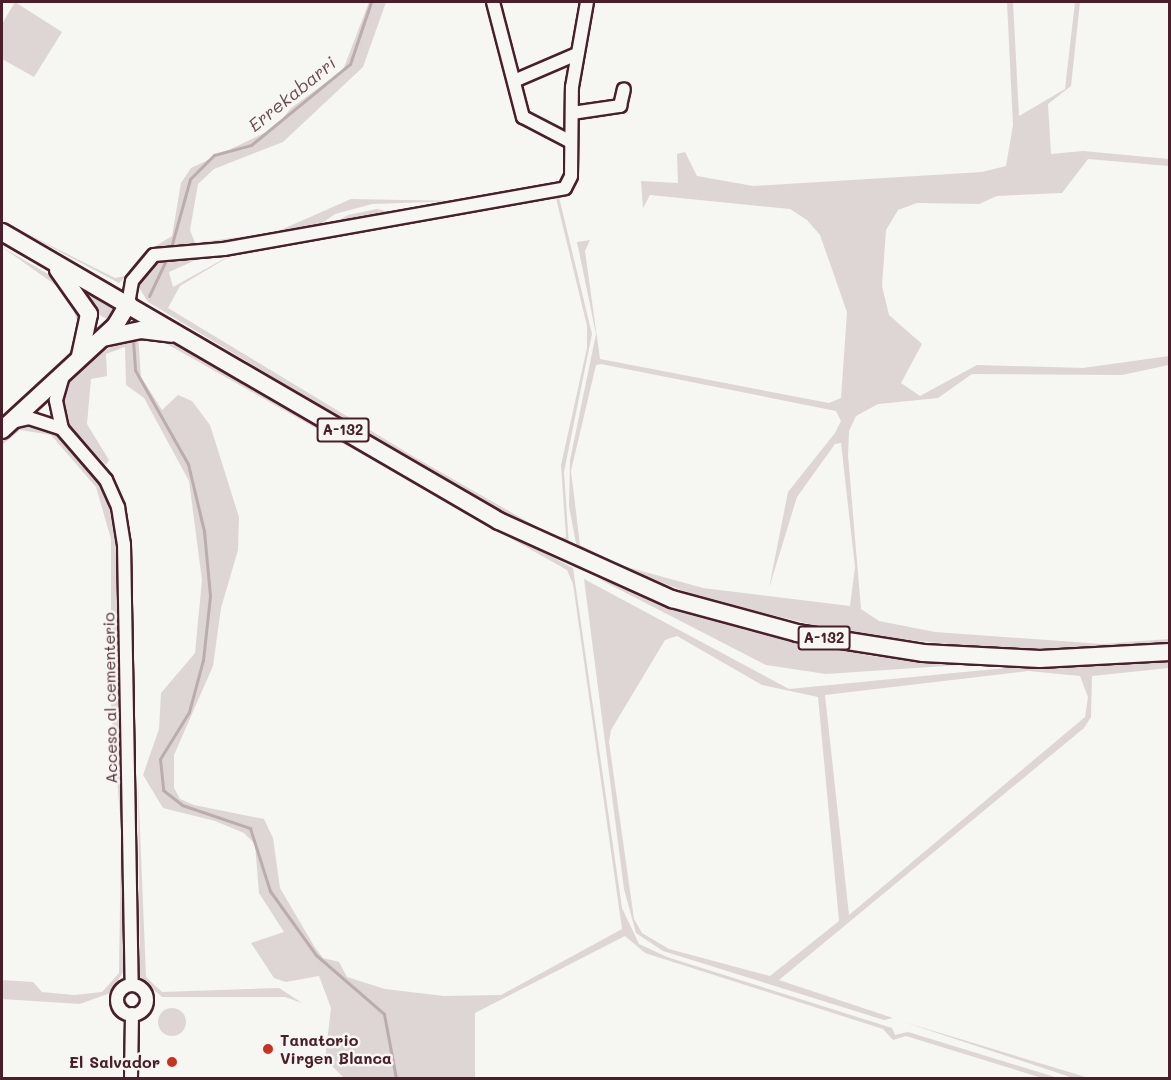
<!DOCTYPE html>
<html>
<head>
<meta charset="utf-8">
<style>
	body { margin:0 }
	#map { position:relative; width:1171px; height:1080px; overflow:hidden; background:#f6f6f2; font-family:Mali,sans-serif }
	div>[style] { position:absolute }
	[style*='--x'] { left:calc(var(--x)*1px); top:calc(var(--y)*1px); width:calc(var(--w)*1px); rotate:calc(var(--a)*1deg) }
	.green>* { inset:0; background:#ddd6d5 }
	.round { border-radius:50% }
	.stream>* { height:3px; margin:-1.5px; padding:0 1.5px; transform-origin:1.5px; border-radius:1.5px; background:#bbadae }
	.roads { filter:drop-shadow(2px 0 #4a1f2b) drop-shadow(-2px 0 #4a1f2b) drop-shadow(0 2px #4a1f2b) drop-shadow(0 -2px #4a1f2b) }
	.minor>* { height:12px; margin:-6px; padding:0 6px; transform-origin:6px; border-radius:6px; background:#f6f6f2 }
	.minor>.ring { margin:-6px; padding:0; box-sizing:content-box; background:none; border:12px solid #f6f6f2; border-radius:50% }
	.major>* { height:16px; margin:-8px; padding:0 8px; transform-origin:8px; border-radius:8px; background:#f6f6f2 }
	.dots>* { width:16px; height:16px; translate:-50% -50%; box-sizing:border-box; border:3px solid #f6f6f2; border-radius:50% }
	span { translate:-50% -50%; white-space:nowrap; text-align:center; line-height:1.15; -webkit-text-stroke:5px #f6f6f2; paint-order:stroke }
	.shield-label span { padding:2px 4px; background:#f6f6f2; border:2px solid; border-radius:4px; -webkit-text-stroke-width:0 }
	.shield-label { font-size:15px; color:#4a1f2b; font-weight:700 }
	.street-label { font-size:16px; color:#4a1f2b }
	.poi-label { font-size:16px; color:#4a1f2b; font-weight:700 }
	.left { translate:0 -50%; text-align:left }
	.right { translate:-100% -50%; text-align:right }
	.water-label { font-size:18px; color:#6c4a52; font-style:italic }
	.frame { position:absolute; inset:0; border:3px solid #4a1f2b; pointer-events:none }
</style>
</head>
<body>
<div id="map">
	<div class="green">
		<div style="clip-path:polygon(15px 2px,62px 32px,34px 77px,2px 59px,2px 24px)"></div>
		<div style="clip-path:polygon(369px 2px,386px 2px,363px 67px,283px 142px,214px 169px,198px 184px,190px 230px,195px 243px,276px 232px,351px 199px,458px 201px,372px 204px,335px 214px,315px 228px,150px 253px,119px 283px,2px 221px,115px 278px,125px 276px,143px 254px,172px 236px,181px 183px,191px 168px,275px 128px,291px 108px,343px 70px)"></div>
		<div style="clip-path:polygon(evenodd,1007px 2px,1013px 2px,1019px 116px,1065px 89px,1075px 2px,1080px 2px,1071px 86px,1048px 104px,1051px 154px,1083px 151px,1169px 159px,1169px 166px,1088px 159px,1062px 193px,997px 196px,979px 204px,917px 203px,898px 210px,886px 230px,882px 286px,889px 315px,922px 344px,901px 383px,920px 396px,977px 365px,1083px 368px,1169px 356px,1169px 365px,1122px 375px,972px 374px,938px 398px,878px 404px,856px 416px,849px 431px,848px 455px,861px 609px,879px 621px,935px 632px,1102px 644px,1169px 639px,1169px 644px,1008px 650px,850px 634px,699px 597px,577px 549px,569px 506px,570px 460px,596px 334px,577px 242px,590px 240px,585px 251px,600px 359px,829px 403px,841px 398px,847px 312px,820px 235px,807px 220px,790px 209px,650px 195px,643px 208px,641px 181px,678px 183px,677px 154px,685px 152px,697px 176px,753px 186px,982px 172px,1006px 166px,1013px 125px,1007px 2px,601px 364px,836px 411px,841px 421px,835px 433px,788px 492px,769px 588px,797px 497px,835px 444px,841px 443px,855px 567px,850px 606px,703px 588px,620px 565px,580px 545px,571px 471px,596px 365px,601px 364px)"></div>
		<div style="clip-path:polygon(evenodd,558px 193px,592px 334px,564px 472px,569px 547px,459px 489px,148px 302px,138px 286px,143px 268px,159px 258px,209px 254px,169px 272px,173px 287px,238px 251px,558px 193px,556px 198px,587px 326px,587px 348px,561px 465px,566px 537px,558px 539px,416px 458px,168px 308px,180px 286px,230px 256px,341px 232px,556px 198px)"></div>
		<div style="clip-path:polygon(377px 209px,390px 212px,332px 224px,348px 215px)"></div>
		<div style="clip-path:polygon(2px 247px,68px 286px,82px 311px,73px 357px,2px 421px,69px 353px,79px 326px,68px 294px)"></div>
		<div style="clip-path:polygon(84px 291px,114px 309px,108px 320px,93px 311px)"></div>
		<div style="clip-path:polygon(138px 335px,141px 377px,162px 410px,178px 395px,192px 401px,210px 425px,239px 517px,238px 550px,221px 608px,213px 666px,174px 755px,174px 788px,180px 799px,194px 805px,264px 819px,273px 838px,280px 888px,314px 946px,323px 958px,339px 962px,347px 977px,385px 989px,444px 996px,501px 995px,622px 929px,573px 584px,567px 570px,158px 339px,166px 338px,455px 506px,573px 568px,622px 908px,639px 944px,667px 957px,892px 1028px,895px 1035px,908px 1032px,1058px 1078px,1042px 1078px,906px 1036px,893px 1040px,883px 1029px,645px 953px,625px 936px,475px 1013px,475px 1078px,344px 1078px,325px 1059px,331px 1008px,319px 976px,286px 982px,274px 978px,251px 943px,284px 932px,259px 893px,255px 844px,244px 833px,215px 821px,163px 808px,143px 775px,159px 729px,161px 693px,195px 653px,202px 580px,189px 481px,144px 398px,126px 385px,125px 347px,106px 354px,107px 376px,91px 379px,87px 424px,109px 460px,106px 465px,62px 418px,60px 393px,65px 381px,94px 355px)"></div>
		<div style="clip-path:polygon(21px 424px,47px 425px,91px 473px,106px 494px,116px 540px,125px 969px,110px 993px,80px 1004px,2px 999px,2px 980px,33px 982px,42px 992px,74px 995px,102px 992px,119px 973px,121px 828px,111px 704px,111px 539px,96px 487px,51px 435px,20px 430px,2px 445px,2px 439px)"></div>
		<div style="clip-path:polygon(597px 578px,745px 630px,872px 656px,960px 665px,826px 674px,766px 665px)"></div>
		<div style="clip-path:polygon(evenodd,584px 579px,789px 689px,1016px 667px,1169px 661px,1169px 668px,1092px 676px,1091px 717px,1084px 728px,779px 980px,893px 1018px,884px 1020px,663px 951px,636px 933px,624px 889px,584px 579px,677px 636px,762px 685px,818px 697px,839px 921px,770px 976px,669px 949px,642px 933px,634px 919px,609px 742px,611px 730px,665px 640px,677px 636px,584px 579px,1028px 671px,1080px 676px,1088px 697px,1085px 717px,849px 915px,825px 695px,1028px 671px)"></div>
		<div style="clip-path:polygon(138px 782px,146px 977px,162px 992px,279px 988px,302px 1003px,285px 997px,162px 997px,140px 978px)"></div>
		<div class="round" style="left:158px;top:1008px;width:28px;height:28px"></div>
		<div style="clip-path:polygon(904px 1022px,1089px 1078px,1073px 1078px)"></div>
	</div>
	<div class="stream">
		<div style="--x:172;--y:244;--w:67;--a:-74.5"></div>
		<div style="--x:190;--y:179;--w:34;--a:-45"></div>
		<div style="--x:214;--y:155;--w:38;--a:-15"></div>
		<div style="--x:251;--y:145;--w:128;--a:-39.3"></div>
		<div style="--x:350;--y:64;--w:65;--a:-71.3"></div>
		<div style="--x:149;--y:296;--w:42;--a:-64.7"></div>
		<div style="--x:133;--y:340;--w:30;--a:86"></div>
		<div style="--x:135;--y:370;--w:108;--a:60.6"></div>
		<div style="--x:188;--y:464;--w:69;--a:76.6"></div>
		<div style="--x:204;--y:531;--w:65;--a:84.7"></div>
		<div style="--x:210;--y:596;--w:64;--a:96.2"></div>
		<div style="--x:203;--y:660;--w:54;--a:105.1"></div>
		<div style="--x:189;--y:712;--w:55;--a:121.7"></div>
		<div style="--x:160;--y:759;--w:31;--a:84"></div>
		<div style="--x:163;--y:790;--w:24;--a:38"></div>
		<div style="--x:182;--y:805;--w:72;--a:18.7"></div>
		<div style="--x:250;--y:828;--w:66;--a:72.4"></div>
		<div style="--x:270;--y:891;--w:79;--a:54.3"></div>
		<div style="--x:316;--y:955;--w:90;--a:40.9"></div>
		<div style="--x:384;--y:1014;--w:65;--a:79.4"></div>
	</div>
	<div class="roads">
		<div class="minor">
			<div style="--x:493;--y:2;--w:119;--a:75.4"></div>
			<div style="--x:523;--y:117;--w:54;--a:27.5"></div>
			<div style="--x:514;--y:81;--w:69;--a:-23.2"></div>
			<div style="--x:572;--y:113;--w:49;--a:-8.3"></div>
			<div style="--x:620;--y:106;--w:17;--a:-77"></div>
			<div style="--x:128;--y:304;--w:23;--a:-80"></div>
			<div style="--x:132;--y:281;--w:34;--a:-50"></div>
			<div style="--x:154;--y:255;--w:70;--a:-4.9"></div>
			<div style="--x:224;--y:249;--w:346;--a:-10.1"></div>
			<div style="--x:565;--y:188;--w:13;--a:-63"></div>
			<div style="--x:571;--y:176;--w:89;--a:-89.4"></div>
			<div style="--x:572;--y:87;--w:86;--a:-80"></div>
			<div style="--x:12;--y:422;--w:17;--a:-13"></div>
			<div style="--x:29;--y:418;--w:35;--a:18"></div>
			<div style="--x:62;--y:429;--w:67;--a:49.2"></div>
			<div style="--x:106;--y:480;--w:30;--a:66"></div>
			<div style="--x:118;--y:507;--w:37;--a:81"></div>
			<div style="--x:124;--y:544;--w:441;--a:89"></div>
			<div style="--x:62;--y:429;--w:30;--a:-102"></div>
			<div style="--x:56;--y:400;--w:26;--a:-74"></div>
			<div class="ring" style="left:117px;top:985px;width:18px;height:18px"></div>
			<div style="--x:131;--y:1078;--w:64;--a:-89.1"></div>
		</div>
		<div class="major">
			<div style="--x:2;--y:232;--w:575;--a:30.18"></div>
			<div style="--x:499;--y:521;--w:190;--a:24.3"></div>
			<div style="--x:672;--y:599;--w:130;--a:15.2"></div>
			<div style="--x:797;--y:633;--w:128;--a:9"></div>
			<div style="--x:923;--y:653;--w:117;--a:2.9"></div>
			<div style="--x:1040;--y:659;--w:130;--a:-3.1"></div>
			<div style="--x:58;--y:270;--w:54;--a:54.8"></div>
			<div style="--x:89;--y:314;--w:43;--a:102.1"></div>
			<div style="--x:103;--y:338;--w:39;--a:-12"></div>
			<div style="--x:141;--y:330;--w:31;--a:7"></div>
			<div style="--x:2;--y:430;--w:154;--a:-42.6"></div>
			<div style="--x:115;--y:326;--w:26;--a:-59"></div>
		</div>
	</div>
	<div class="dots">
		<div style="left:268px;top:1049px;background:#c8321e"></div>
		<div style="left:172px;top:1062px;background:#c8321e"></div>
	</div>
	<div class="shield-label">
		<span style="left:343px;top:430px">A-132</span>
		<span style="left:824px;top:638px">A-132</span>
	</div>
	<div class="street-label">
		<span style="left:110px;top:698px;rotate:-91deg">Acceso al cementerio</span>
	</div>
	<div class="poi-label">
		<span class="left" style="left:280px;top:1049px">Tanatorio<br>Virgen Blanca</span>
		<span class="right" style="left:160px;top:1062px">El Salvador</span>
	</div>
	<div class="water-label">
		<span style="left:292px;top:94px;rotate:-39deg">Errekabarri</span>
	</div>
	<div class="frame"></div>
</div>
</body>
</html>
